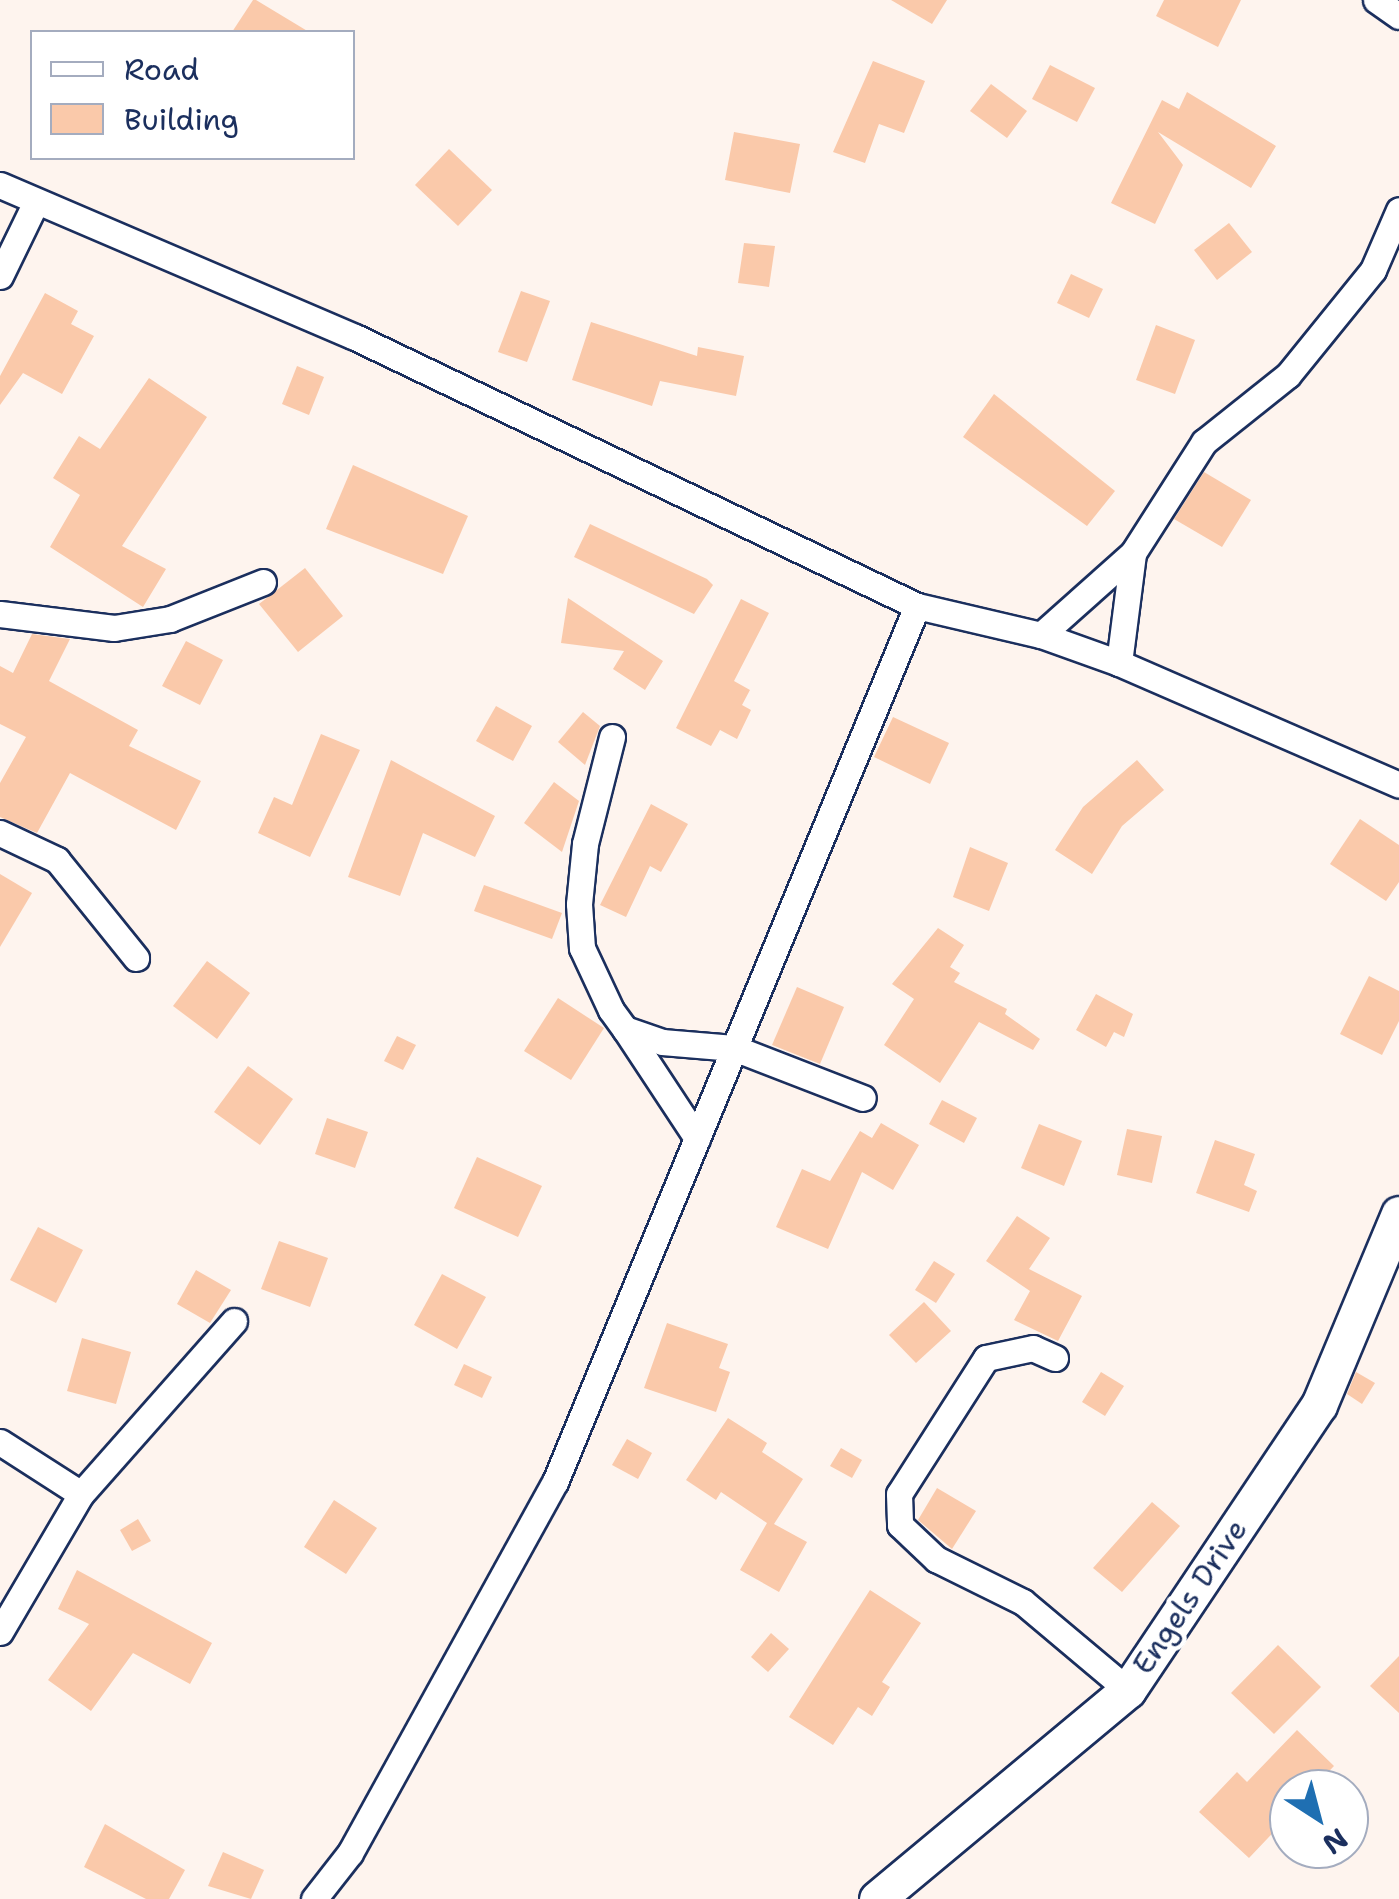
<!DOCTYPE html>
<html>
<head>
<meta charset="utf-8">
<style>
	body { margin:0 }
	#map { position:relative; width:1399px; height:1899px; overflow:hidden; background:#fef4ee; font-family:"Shantell Sans",sans-serif }
	div>[style] { position:absolute }
	[style*='--x'] { left:calc(var(--x)*1px); top:calc(var(--y)*1px); width:calc(var(--w)*1px); rotate:calc(var(--a)*1deg) }
	.building>* { inset:0; background:#fac9aa }
	.roads { filter:drop-shadow(2px 0 #1b2f5e) drop-shadow(-2px 0 #1b2f5e) drop-shadow(0 2px #1b2f5e) drop-shadow(0 -2px #1b2f5e) }
	.street>* { height:25px; margin:-12.5px; padding:0 12.5px; transform-origin:12.5px; border-radius:12.5px; background:#fff }
	.secondary>* { height:35px; margin:-17.5px; padding:0 17.5px; transform-origin:17.5px; border-radius:17.5px; background:#fff }
	span { translate:-50% -50%; white-space:nowrap; text-align:center; line-height:1.15; -webkit-text-stroke:9px #fff; paint-order:stroke }
	.street-label { font-size:30px; color:#1b2f5e }
	.legend { position:absolute; left:30px; top:30px; width:325px; height:130px; box-sizing:border-box; background:#fff; border:2px solid #a4acbf; margin:0; padding:12px 18px; list-style:none; font-size:30px; color:#1b2f5e }
	.legend li { display:flex; align-items:center; gap:20px; height:50px }
	.legend b { width:50px; border:2px solid #a4acbf }
	.north { position:absolute; left:1269px; top:1769px; width:100px; height:100px; box-sizing:border-box; background:#fff; border:2px solid #a4acbf; border-radius:50%; rotate:144deg; font-size:28px; font-weight:700; line-height:40px; text-align:center; color:#1b2f5e }
	.north::after { content:''; display:block; margin:auto; width:35px; height:45px; background:#1f6fb2; clip-path:polygon(50% 0,100% 100%,50% 72%,0 100%) }
</style>
</head>
<body>
<div id="map">
	<div class="building">
		<div style="clip-path:polygon(253px 0,256px 0,309px 32px,232px 32px)"></div>
		<div style="clip-path:polygon(891px 0,947px 0,932px 24px)"></div>
		<div style="clip-path:polygon(1164px 0,1241px 0,1218px 47px,1156px 16px)"></div>
		<div style="clip-path:polygon(873px 61px,925px 81px,904px 133px,879px 124px,865px 163px,833px 152px)"></div>
		<div style="clip-path:polygon(1050px 65px,1095px 88px,1077px 122px,1032px 99px)"></div>
		<div style="clip-path:polygon(991px 84px,1027px 111px,1007px 138px,970px 111px)"></div>
		<div style="clip-path:polygon(1187px 92px,1276px 146px,1251px 188px,1158px 132px,1183px 165px,1155px 224px,1111px 203px,1162px 100px,1179px 109px)"></div>
		<div style="clip-path:polygon(734px 132px,800px 144px,790px 193px,725px 180px)"></div>
		<div style="clip-path:polygon(449px 149px,492px 190px,458px 226px,415px 185px)"></div>
		<div style="clip-path:polygon(1229px 223px,1252px 252px,1217px 280px,1194px 250px)"></div>
		<div style="clip-path:polygon(744px 243px,775px 246px,769px 287px,738px 283px)"></div>
		<div style="clip-path:polygon(1071px 274px,1103px 289px,1089px 318px,1057px 303px)"></div>
		<div style="clip-path:polygon(521px 291px,550px 301px,527px 362px,498px 352px)"></div>
		<div style="clip-path:polygon(45px 293px,78px 311px,71px 324px,94px 336px,62px 394px,23px 373px,0 405px,0 376px)"></div>
		<div style="clip-path:polygon(591px 322px,697px 356px,698px 347px,744px 356px,736px 396px,660px 381px,652px 406px,572px 380px)"></div>
		<div style="clip-path:polygon(1156px 325px,1195px 340px,1175px 394px,1136px 380px)"></div>
		<div style="clip-path:polygon(297px 366px,324px 377px,309px 415px,282px 404px)"></div>
		<div style="clip-path:polygon(149px 378px,207px 417px,122px 546px,166px 569px,143px 607px,50px 547px,80px 495px,53px 478px,79px 436px,100px 449px)"></div>
		<div style="clip-path:polygon(994px 394px,1115px 491px,1087px 526px,963px 437px)"></div>
		<div style="clip-path:polygon(353px 465px,468px 516px,443px 574px,326px 529px)"></div>
		<div style="clip-path:polygon(1204px 472px,1251px 500px,1222px 547px,1174px 519px)"></div>
		<div style="clip-path:polygon(590px 524px,707px 579px,713px 585px,694px 614px,574px 557px)"></div>
		<div style="clip-path:polygon(305px 568px,343px 616px,298px 652px,259px 604px)"></div>
		<div style="clip-path:polygon(568px 598px,663px 661px,645px 690px,613px 669px,624px 651px,561px 643px)"></div>
		<div style="clip-path:polygon(741px 599px,769px 613px,734px 681px,750px 690px,742px 705px,751px 710px,737px 739px,720px 730px,711px 746px,676px 728px)"></div>
		<div style="clip-path:polygon(32px 634px,70px 639px,49px 681px,138px 730px,129px 746px,201px 781px,176px 830px,70px 773px,37px 833px,0 817px,0 783px,26px 737px,0 724px,0 666px,13px 673px)"></div>
		<div style="clip-path:polygon(186px 641px,223px 660px,200px 705px,162px 686px)"></div>
		<div style="clip-path:polygon(496px 706px,532px 726px,513px 761px,476px 741px)"></div>
		<div style="clip-path:polygon(583px 712px,600px 726px,585px 765px,558px 742px)"></div>
		<div style="clip-path:polygon(893px 717px,949px 743px,930px 784px,874px 757px)"></div>
		<div style="clip-path:polygon(321px 734px,360px 750px,310px 857px,258px 833px,274px 797px,292px 805px)"></div>
		<div style="clip-path:polygon(391px 760px,495px 816px,475px 857px,423px 833px,400px 896px,348px 877px)"></div>
		<div style="clip-path:polygon(1137px 760px,1164px 790px,1122px 826px,1092px 874px,1055px 850px,1083px 807px)"></div>
		<div style="clip-path:polygon(554px 782px,579px 801px,562px 852px,524px 823px)"></div>
		<div style="clip-path:polygon(651px 804px,688px 824px,661px 872px,650px 866px,626px 917px,600px 905px)"></div>
		<div style="clip-path:polygon(1360px 819px,1399px 845px,1399px 882px,1386px 901px,1330px 864px)"></div>
		<div style="clip-path:polygon(970px 847px,1008px 863px,989px 911px,953px 897px)"></div>
		<div style="clip-path:polygon(0 874px,32px 893px,0 947px)"></div>
		<div style="clip-path:polygon(484px 885px,562px 913px,552px 939px,474px 911px)"></div>
		<div style="clip-path:polygon(938px 928px,964px 945px,950px 967px,960px 973px,954px 982px,1007px 1009px,1005px 1014px,1040px 1039px,1033px 1050px,979px 1022px,940px 1083px,884px 1045px,914px 999px,892px 984px)"></div>
		<div style="clip-path:polygon(207px 961px,250px 993px,217px 1039px,173px 1006px)"></div>
		<div style="clip-path:polygon(1369px 976px,1399px 991px,1399px 1021px,1382px 1055px,1340px 1034px)"></div>
		<div style="clip-path:polygon(797px 987px,844px 1007px,820px 1064px,772px 1045px)"></div>
		<div style="clip-path:polygon(1096px 994px,1133px 1014px,1124px 1037px,1114px 1032px,1106px 1047px,1076px 1030px)"></div>
		<div style="clip-path:polygon(558px 998px,604px 1028px,571px 1080px,524px 1051px)"></div>
		<div style="clip-path:polygon(397px 1036px,416px 1045px,403px 1070px,384px 1061px)"></div>
		<div style="clip-path:polygon(248px 1066px,293px 1099px,260px 1145px,214px 1112px)"></div>
		<div style="clip-path:polygon(942px 1100px,977px 1118px,964px 1143px,929px 1124px)"></div>
		<div style="clip-path:polygon(327px 1118px,368px 1132px,355px 1168px,315px 1154px)"></div>
		<div style="clip-path:polygon(881px 1123px,919px 1145px,893px 1190px,862px 1172px,828px 1249px,776px 1227px,802px 1169px,830px 1181px,860px 1131px,872px 1138px)"></div>
		<div style="clip-path:polygon(1039px 1124px,1082px 1141px,1064px 1186px,1021px 1168px)"></div>
		<div style="clip-path:polygon(1127px 1129px,1162px 1136px,1152px 1183px,1117px 1175px)"></div>
		<div style="clip-path:polygon(1215px 1140px,1255px 1154px,1244px 1185px,1257px 1191px,1249px 1212px,1196px 1193px)"></div>
		<div style="clip-path:polygon(477px 1157px,542px 1186px,518px 1237px,454px 1208px)"></div>
		<div style="clip-path:polygon(1017px 1216px,1050px 1238px,1029px 1269px,1082px 1296px,1058px 1341px,1014px 1320px,1030px 1291px,986px 1261px)"></div>
		<div style="clip-path:polygon(38px 1227px,83px 1250px,56px 1303px,10px 1280px)"></div>
		<div style="clip-path:polygon(279px 1241px,328px 1258px,310px 1307px,261px 1289px)"></div>
		<div style="clip-path:polygon(934px 1261px,955px 1274px,936px 1303px,915px 1290px)"></div>
		<div style="clip-path:polygon(196px 1270px,231px 1290px,210px 1323px,177px 1304px)"></div>
		<div style="clip-path:polygon(442px 1274px,486px 1297px,457px 1349px,414px 1325px)"></div>
		<div style="clip-path:polygon(924px 1302px,951px 1331px,916px 1363px,889px 1335px)"></div>
		<div style="clip-path:polygon(667px 1323px,728px 1344px,719px 1368px,730px 1372px,716px 1412px,644px 1388px)"></div>
		<div style="clip-path:polygon(82px 1338px,131px 1352px,116px 1404px,67px 1391px)"></div>
		<div style="clip-path:polygon(464px 1364px,492px 1377px,482px 1398px,454px 1385px)"></div>
		<div style="clip-path:polygon(1101px 1372px,1124px 1386px,1105px 1416px,1082px 1402px)"></div>
		<div style="clip-path:polygon(1356px 1372px,1375px 1383px,1362px 1404px,1347px 1394px)"></div>
		<div style="clip-path:polygon(728px 1418px,767px 1443px,762px 1452px,803px 1479px,774px 1524px,807px 1542px,779px 1592px,740px 1570px,767px 1523px,721px 1492px,716px 1500px,686px 1480px)"></div>
		<div style="clip-path:polygon(627px 1439px,652px 1453px,638px 1479px,612px 1465px)"></div>
		<div style="clip-path:polygon(841px 1448px,862px 1460px,852px 1478px,830px 1466px)"></div>
		<div style="clip-path:polygon(937px 1488px,976px 1511px,952px 1549px,918px 1520px)"></div>
		<div style="clip-path:polygon(334px 1500px,377px 1528px,346px 1574px,304px 1547px)"></div>
		<div style="clip-path:polygon(1152px 1502px,1180px 1526px,1122px 1592px,1093px 1568px)"></div>
		<div style="clip-path:polygon(138px 1519px,151px 1541px,132px 1551px,120px 1530px)"></div>
		<div style="clip-path:polygon(77px 1570px,212px 1643px,190px 1684px,133px 1653px,91px 1711px,48px 1680px,89px 1624px,58px 1609px)"></div>
		<div style="clip-path:polygon(870px 1590px,921px 1623px,882px 1682px,890px 1687px,872px 1716px,858px 1707px,833px 1745px,789px 1717px)"></div>
		<div style="clip-path:polygon(771px 1633px,789px 1649px,768px 1672px,751px 1657px)"></div>
		<div style="clip-path:polygon(1278px 1645px,1321px 1687px,1274px 1734px,1231px 1693px)"></div>
		<div style="clip-path:polygon(1399px 1656px,1399px 1713px,1370px 1686px)"></div>
		<div style="clip-path:polygon(1297px 1730px,1334px 1766px,1312px 1789px,1289px 1789px,1289px 1816px,1249px 1858px,1199px 1812px,1237px 1772px,1247px 1782px)"></div>
		<div style="clip-path:polygon(105px 1824px,185px 1870px,169px 1899px,146px 1899px,84px 1867px)"></div>
		<div style="clip-path:polygon(223px 1852px,264px 1870px,251px 1899px,208px 1886px)"></div>
	</div>
	<div class="roads">
		<div class="street">
			<div style="--x:1376;--y:0;--w:28;--a:35"></div>
			<div style="--x:0;--y:185;--w:386;--a:23.2"></div>
			<div style="--x:355;--y:337;--w:623;--a:25.58"></div>
			<div style="--x:917;--y:606;--w:127;--a:13.2"></div>
			<div style="--x:1041;--y:635;--w:83;--a:19.7"></div>
			<div style="--x:1119;--y:663;--w:305;--a:23.5"></div>
			<div style="--x:0;--y:276;--w:82;--a:-64.1"></div>
			<div style="--x:0;--y:614;--w:115;--a:7"></div>
			<div style="--x:114;--y:628;--w:57;--a:-9.1"></div>
			<div style="--x:170;--y:619;--w:100;--a:-21.7"></div>
			<div style="--x:1041;--y:635;--w:123;--a:-41.7"></div>
			<div style="--x:1133;--y:553;--w:132;--a:-57.4"></div>
			<div style="--x:1204;--y:442;--w:107;--a:-38.6"></div>
			<div style="--x:1288;--y:375;--w:135;--a:-51"></div>
			<div style="--x:1373;--y:270;--w:65;--a:-66.6"></div>
			<div style="--x:1119;--y:663;--w:111;--a:-82.7"></div>
			<div style="--x:612;--y:737;--w:110;--a:104.2"></div>
			<div style="--x:585;--y:844;--w:60;--a:95.7"></div>
			<div style="--x:579;--y:904;--w:44;--a:86.1"></div>
			<div style="--x:582;--y:948;--w:68;--a:64.9"></div>
			<div style="--x:611;--y:1010;--w:24;--a:54"></div>
			<div style="--x:625;--y:1029;--w:39;--a:19"></div>
			<div style="--x:662;--y:1042;--w:72;--a:4.8"></div>
			<div style="--x:734;--y:1048;--w:138;--a:21.2"></div>
			<div style="--x:0;--y:833;--w:63;--a:25.3"></div>
			<div style="--x:57;--y:860;--w:126;--a:51.1"></div>
			<div style="--x:625;--y:1029;--w:131;--a:56.6"></div>
			<div style="--x:1055;--y:1358;--w:24;--a:-156"></div>
			<div style="--x:1033;--y:1348;--w:48;--a:168"></div>
			<div style="--x:986;--y:1358;--w:161;--a:122.6"></div>
			<div style="--x:899;--y:1494;--w:31;--a:88"></div>
			<div style="--x:900;--y:1525;--w:50;--a:43.4"></div>
			<div style="--x:936;--y:1559;--w:97;--a:26.3"></div>
			<div style="--x:1023;--y:1602;--w:137;--a:40"></div>
			<div style="--x:0;--y:1442;--w:96;--a:32.7"></div>
			<div style="--x:0;--y:1632;--w:160;--a:-59.6"></div>
			<div style="--x:81;--y:1494;--w:231;--a:-48.5"></div>
			<div style="--x:314;--y:1899;--w:58;--a:-52"></div>
			<div style="--x:350;--y:1853;--w:424;--a:-61.1"></div>
			<div style="--x:555;--y:1482;--w:948;--a:-67.55"></div>
		</div>
		<div class="secondary">
			<div style="--x:877;--y:1899;--w:327;--a:-39.8"></div>
			<div style="--x:1128;--y:1690;--w:343;--a:-56.2"></div>
			<div style="--x:1319;--y:1405;--w:207;--a:-67.3"></div>
		</div>
	</div>
	<div class="street-label">
		<span style="left:1190px;top:1597px;rotate:-56deg">Engels Drive</span>
	</div>
	<ul class="legend">
	<li><b style="height:12px;background:#fff"></b>Road</li>
	<li><b style="height:28px;background:#fac9aa"></b>Building</li>
	</ul>
	<div class="north">N</div>
</div>
</body>
</html>
